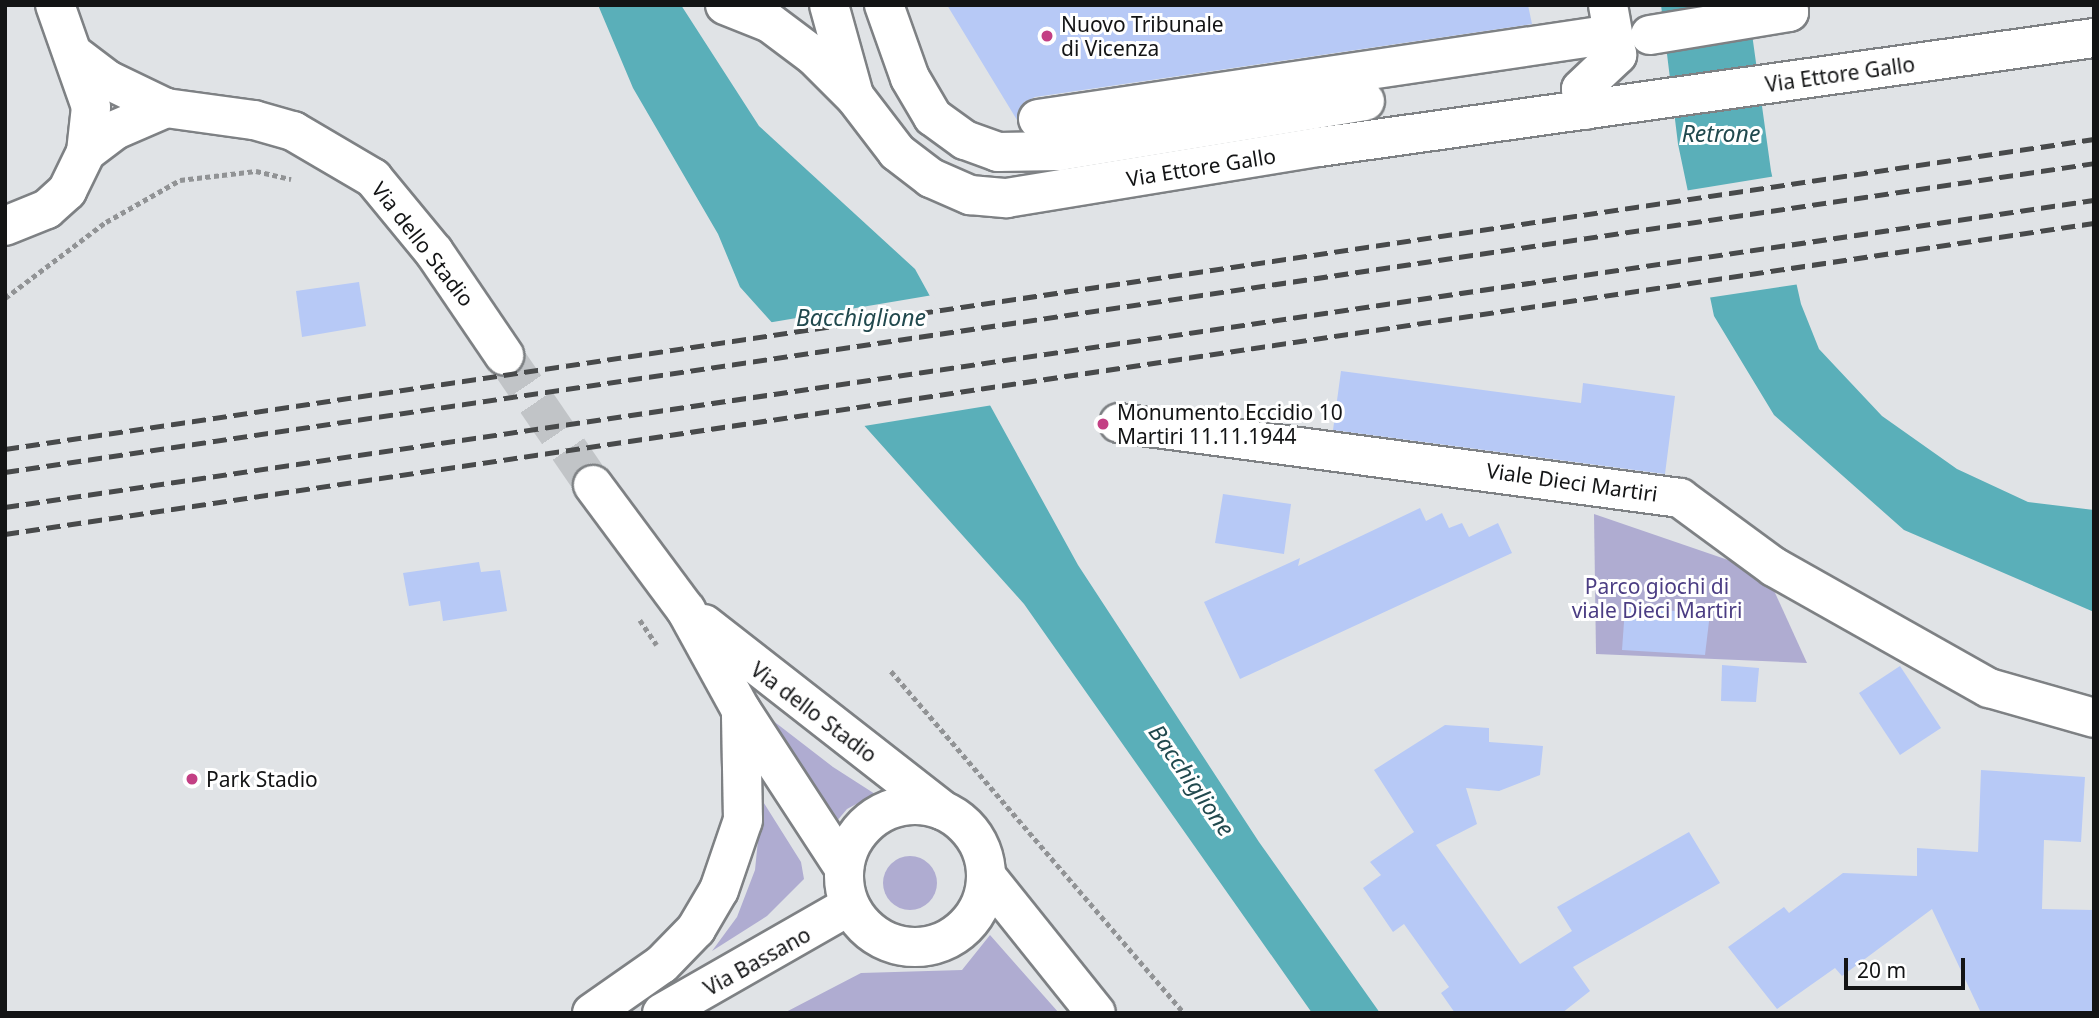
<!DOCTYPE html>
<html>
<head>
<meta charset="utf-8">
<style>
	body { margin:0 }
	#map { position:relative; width:2099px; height:1018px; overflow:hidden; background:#e0e3e6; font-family:"Noto Sans",sans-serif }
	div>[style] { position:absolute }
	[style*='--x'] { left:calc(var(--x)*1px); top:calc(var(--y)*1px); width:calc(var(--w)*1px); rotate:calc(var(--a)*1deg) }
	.green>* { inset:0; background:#afacd1 }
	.round { border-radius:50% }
	.water>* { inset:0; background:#5aafb9 }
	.pier>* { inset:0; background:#e0e3e6 }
	.building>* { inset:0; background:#b7c9f6 }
	.major-tunnel>* { height:38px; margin-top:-19px; transform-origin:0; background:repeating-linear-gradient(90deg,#c1c4c7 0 38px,transparent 0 57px) }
	.path>* { height:4.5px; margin-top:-2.25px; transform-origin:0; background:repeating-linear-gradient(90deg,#919395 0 5px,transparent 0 8.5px) }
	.roads { filter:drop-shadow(2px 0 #7e8184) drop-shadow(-2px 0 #7e8184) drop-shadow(0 2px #7e8184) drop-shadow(0 -2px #7e8184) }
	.minor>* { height:38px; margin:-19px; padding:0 19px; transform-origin:19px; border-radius:19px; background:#fff }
	.major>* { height:38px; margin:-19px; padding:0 19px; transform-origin:19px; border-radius:19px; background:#fff }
	.major>.ring { margin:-19px; padding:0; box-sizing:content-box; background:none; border:38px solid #fff; border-radius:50% }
	.rail>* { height:5px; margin-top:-2.5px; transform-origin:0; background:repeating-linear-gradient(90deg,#484a4b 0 14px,transparent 0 21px) }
	.dots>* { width:19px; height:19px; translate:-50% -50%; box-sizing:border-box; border:4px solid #fff; border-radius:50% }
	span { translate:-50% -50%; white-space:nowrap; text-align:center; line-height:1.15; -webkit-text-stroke:6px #fff; paint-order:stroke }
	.poi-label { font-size:21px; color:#131415 }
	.left { translate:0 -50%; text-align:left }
	.street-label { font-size:21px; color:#131415 }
	.park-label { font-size:21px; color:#4b3d83 }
	.water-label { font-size:23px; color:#21494e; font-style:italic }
	.frame { position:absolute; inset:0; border:7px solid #131415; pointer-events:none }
	.scale { position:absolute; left:1844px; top:958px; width:121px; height:32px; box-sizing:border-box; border:4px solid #131415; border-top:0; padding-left:9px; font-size:21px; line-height:24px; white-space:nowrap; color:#131415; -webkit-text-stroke:5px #fff; paint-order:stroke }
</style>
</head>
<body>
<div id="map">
	<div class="green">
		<div style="clip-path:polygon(1594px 514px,1766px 573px,1807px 663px,1596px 654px)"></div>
		<div style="clip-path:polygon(754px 706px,833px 767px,875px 794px,847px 809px,831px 828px)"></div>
		<div style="clip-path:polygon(762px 800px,801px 862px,804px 879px,767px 916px,712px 951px,737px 917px,755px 870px)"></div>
		<div class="round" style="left:883px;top:856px;width:54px;height:54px"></div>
		<div style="clip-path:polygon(990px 935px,1059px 1013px,784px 1013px,861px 973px,962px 970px)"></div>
	</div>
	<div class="water">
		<div style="clip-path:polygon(598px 5px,681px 5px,759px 126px,915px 269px,1078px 565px,1259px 842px,1380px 1013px,1312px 1013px,1024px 604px,740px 287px,718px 234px,633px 88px)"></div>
		<div style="clip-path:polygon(1661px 5px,1748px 5px,1771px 171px,1801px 304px,1819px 349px,1882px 416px,1957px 469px,2028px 502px,2094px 510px,2094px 612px,1904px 530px,1774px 415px,1714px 316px,1678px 144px)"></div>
	</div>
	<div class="pier">
		<div style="clip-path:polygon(1776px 176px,1800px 284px,1707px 298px,1684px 191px)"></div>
		<div style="clip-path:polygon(933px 295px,993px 405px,858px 427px,767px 323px)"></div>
	</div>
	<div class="building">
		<div style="clip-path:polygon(947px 5px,1528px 5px,1532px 24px,1035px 97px,1024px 102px,1017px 120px)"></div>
		<div style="clip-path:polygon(359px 282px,366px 326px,302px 337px,296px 291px)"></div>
		<div style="clip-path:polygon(1341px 371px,1581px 403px,1583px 383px,1675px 396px,1665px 474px,1333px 430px)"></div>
		<div style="clip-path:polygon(1223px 494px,1291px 504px,1284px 554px,1215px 543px)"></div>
		<div style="clip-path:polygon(1420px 508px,1426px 521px,1442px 513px,1449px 528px,1462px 523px,1469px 537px,1498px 523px,1512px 553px,1240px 679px,1204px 602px,1300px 558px,1298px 566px)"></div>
		<div style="clip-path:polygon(479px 562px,481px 572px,500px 570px,507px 611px,443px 621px,440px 601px,409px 606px,403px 573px)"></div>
		<div style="clip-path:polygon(1625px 608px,1710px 613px,1705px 655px,1622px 650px)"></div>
		<div style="clip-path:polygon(1722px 665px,1759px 668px,1756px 702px,1721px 701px)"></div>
		<div style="clip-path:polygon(1900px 666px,1941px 728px,1900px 755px,1859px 693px)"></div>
		<div style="clip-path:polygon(1445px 725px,1489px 728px,1489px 742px,1543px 746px,1540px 775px,1499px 791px,1466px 788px,1477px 824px,1436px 845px,1520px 964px,1572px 931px,1557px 907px,1689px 832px,1720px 883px,1573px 967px,1590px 991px,1562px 1013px,1455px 1013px,1441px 993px,1449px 987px,1404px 924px,1393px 932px,1363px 888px,1381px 875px,1370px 862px,1414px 832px,1374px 770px)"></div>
		<div style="clip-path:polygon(1981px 770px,2085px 777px,2081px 842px,2044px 840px,2042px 909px,2094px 910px,2094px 1013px,1981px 1013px,1932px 909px,1842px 976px,1835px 968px,1777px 1009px,1728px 947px,1784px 907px,1789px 913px,1843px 873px,1917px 876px,1917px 848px,1978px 852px)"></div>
	</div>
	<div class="major-tunnel">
		<div style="--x:504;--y:355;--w:158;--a:55.6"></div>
	</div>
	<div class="path">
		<div style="--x:5;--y:298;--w:126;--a:-37"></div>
		<div style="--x:106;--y:222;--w:85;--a:-29.6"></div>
		<div style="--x:180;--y:180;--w:77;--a:-6.8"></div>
		<div style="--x:256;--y:171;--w:36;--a:13"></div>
		<div style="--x:640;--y:620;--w:30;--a:56"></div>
		<div style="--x:891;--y:671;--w:450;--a:49.4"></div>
	</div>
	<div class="roads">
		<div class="minor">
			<div style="--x:884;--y:5;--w:77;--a:70.4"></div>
			<div style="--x:910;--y:78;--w:45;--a:59.5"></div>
			<div style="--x:933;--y:117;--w:39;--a:36"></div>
			<div style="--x:965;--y:140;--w:35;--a:20"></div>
			<div style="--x:998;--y:152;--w:62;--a:-0.9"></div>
			<div style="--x:1060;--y:151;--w:309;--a:-9.3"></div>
			<div style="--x:1650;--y:35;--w:141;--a:-9.4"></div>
			<div style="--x:1789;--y:12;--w:7;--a:-98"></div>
			<div style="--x:1585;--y:110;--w:21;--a:-101"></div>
			<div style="--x:1581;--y:89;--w:50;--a:-43.4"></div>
			<div style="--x:1617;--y:55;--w:51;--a:-100.2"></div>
			<div style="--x:1038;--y:119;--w:581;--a:-8.41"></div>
			<div style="--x:1119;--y:423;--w:566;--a:7.61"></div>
			<div style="--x:1680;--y:498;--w:117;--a:36.3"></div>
			<div style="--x:1774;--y:567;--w:247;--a:29.4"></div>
			<div style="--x:1989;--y:688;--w:109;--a:15.9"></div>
			<div style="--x:987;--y:877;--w:174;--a:51.3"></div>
		</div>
		<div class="major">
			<div style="--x:725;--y:5;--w:48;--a:21.8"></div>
			<div style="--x:770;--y:23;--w:55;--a:36.9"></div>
			<div style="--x:814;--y:56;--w:58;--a:45"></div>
			<div style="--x:855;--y:97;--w:69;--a:52.6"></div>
			<div style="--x:897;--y:152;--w:43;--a:37.4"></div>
			<div style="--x:931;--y:178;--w:43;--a:23.6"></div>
			<div style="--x:970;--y:195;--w:37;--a:5"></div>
			<div style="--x:1007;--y:198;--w:316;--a:-9.3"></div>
			<div style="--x:1319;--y:147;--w:783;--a:-8.01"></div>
			<div style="--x:829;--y:5;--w:93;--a:74.5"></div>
			<div style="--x:76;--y:56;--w:40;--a:37"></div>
			<div style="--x:108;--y:80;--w:64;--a:25.8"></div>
			<div style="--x:166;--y:108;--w:89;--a:7.8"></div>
			<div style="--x:254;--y:120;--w:41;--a:15.8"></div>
			<div style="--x:293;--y:131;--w:93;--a:30.4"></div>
			<div style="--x:373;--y:178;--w:96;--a:50.5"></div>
			<div style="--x:434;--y:252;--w:125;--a:55.8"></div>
			<div style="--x:86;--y:152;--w:36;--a:-37"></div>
			<div style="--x:115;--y:130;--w:56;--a:-23.3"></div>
			<div style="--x:5;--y:226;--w:45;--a:-22"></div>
			<div style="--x:47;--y:209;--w:27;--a:-42"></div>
			<div style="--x:67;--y:191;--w:43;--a:-64"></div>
			<div style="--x:86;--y:152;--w:45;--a:-83.7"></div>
			<div style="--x:91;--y:107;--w:108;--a:-109.4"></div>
			<div style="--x:593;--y:485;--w:156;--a:53.4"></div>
			<div style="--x:686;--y:610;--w:114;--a:61.2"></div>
			<div style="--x:741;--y:710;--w:189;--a:56.9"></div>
			<div style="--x:704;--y:624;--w:303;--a:38"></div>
			<div class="ring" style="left:844px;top:805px;width:104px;height:104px"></div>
			<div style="--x:592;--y:1013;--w:85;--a:-35"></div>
			<div style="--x:662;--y:964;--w:49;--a:-45.8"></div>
			<div style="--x:696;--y:929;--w:45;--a:-59.5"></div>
			<div style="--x:719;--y:890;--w:74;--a:-71.1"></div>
			<div style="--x:743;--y:820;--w:108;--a:-91.1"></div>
			<div style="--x:662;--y:1013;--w:215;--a:-29.8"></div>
		</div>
	</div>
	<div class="rail">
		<div style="--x:5;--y:449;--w:2112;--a:-8.44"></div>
		<div style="--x:5;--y:472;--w:2112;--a:-8.41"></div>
		<div style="--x:5;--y:507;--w:2111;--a:-8.36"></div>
		<div style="--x:5;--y:534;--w:2112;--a:-8.47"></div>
	</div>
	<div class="dots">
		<div style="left:1047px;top:36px;background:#c33f84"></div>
		<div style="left:1103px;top:424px;background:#c33f84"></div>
		<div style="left:192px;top:779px;background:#c33f84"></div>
	</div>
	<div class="poi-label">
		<span class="left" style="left:1061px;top:36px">Nuovo Tribunale<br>di Vicenza</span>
		<span class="left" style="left:1117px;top:424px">Monumento Eccidio 10<br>Martiri 11.11.1944</span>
		<span class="left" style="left:206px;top:779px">Park Stadio</span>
	</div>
	<div class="street-label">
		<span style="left:1840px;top:74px;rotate:-8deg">Via Ettore Gallo</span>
		<span style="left:1201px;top:167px;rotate:-9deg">Via Ettore Gallo</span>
		<span style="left:423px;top:244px;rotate:52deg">Via dello Stadio</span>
		<span style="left:1572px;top:482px;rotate:8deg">Viale Dieci Martiri</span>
		<span style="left:814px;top:712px;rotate:37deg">Via dello Stadio</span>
		<span style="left:757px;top:961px;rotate:-29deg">Via Bassano</span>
	</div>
	<div class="park-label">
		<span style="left:1657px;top:598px">Parco giochi di<br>viale Dieci Martiri</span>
	</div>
	<div class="water-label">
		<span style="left:1721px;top:133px">Retrone</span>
		<span style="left:861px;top:317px">Bacchiglione</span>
		<span style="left:1192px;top:780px;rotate:55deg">Bacchiglione</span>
	</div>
	<div class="frame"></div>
	<div class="scale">20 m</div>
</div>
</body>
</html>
